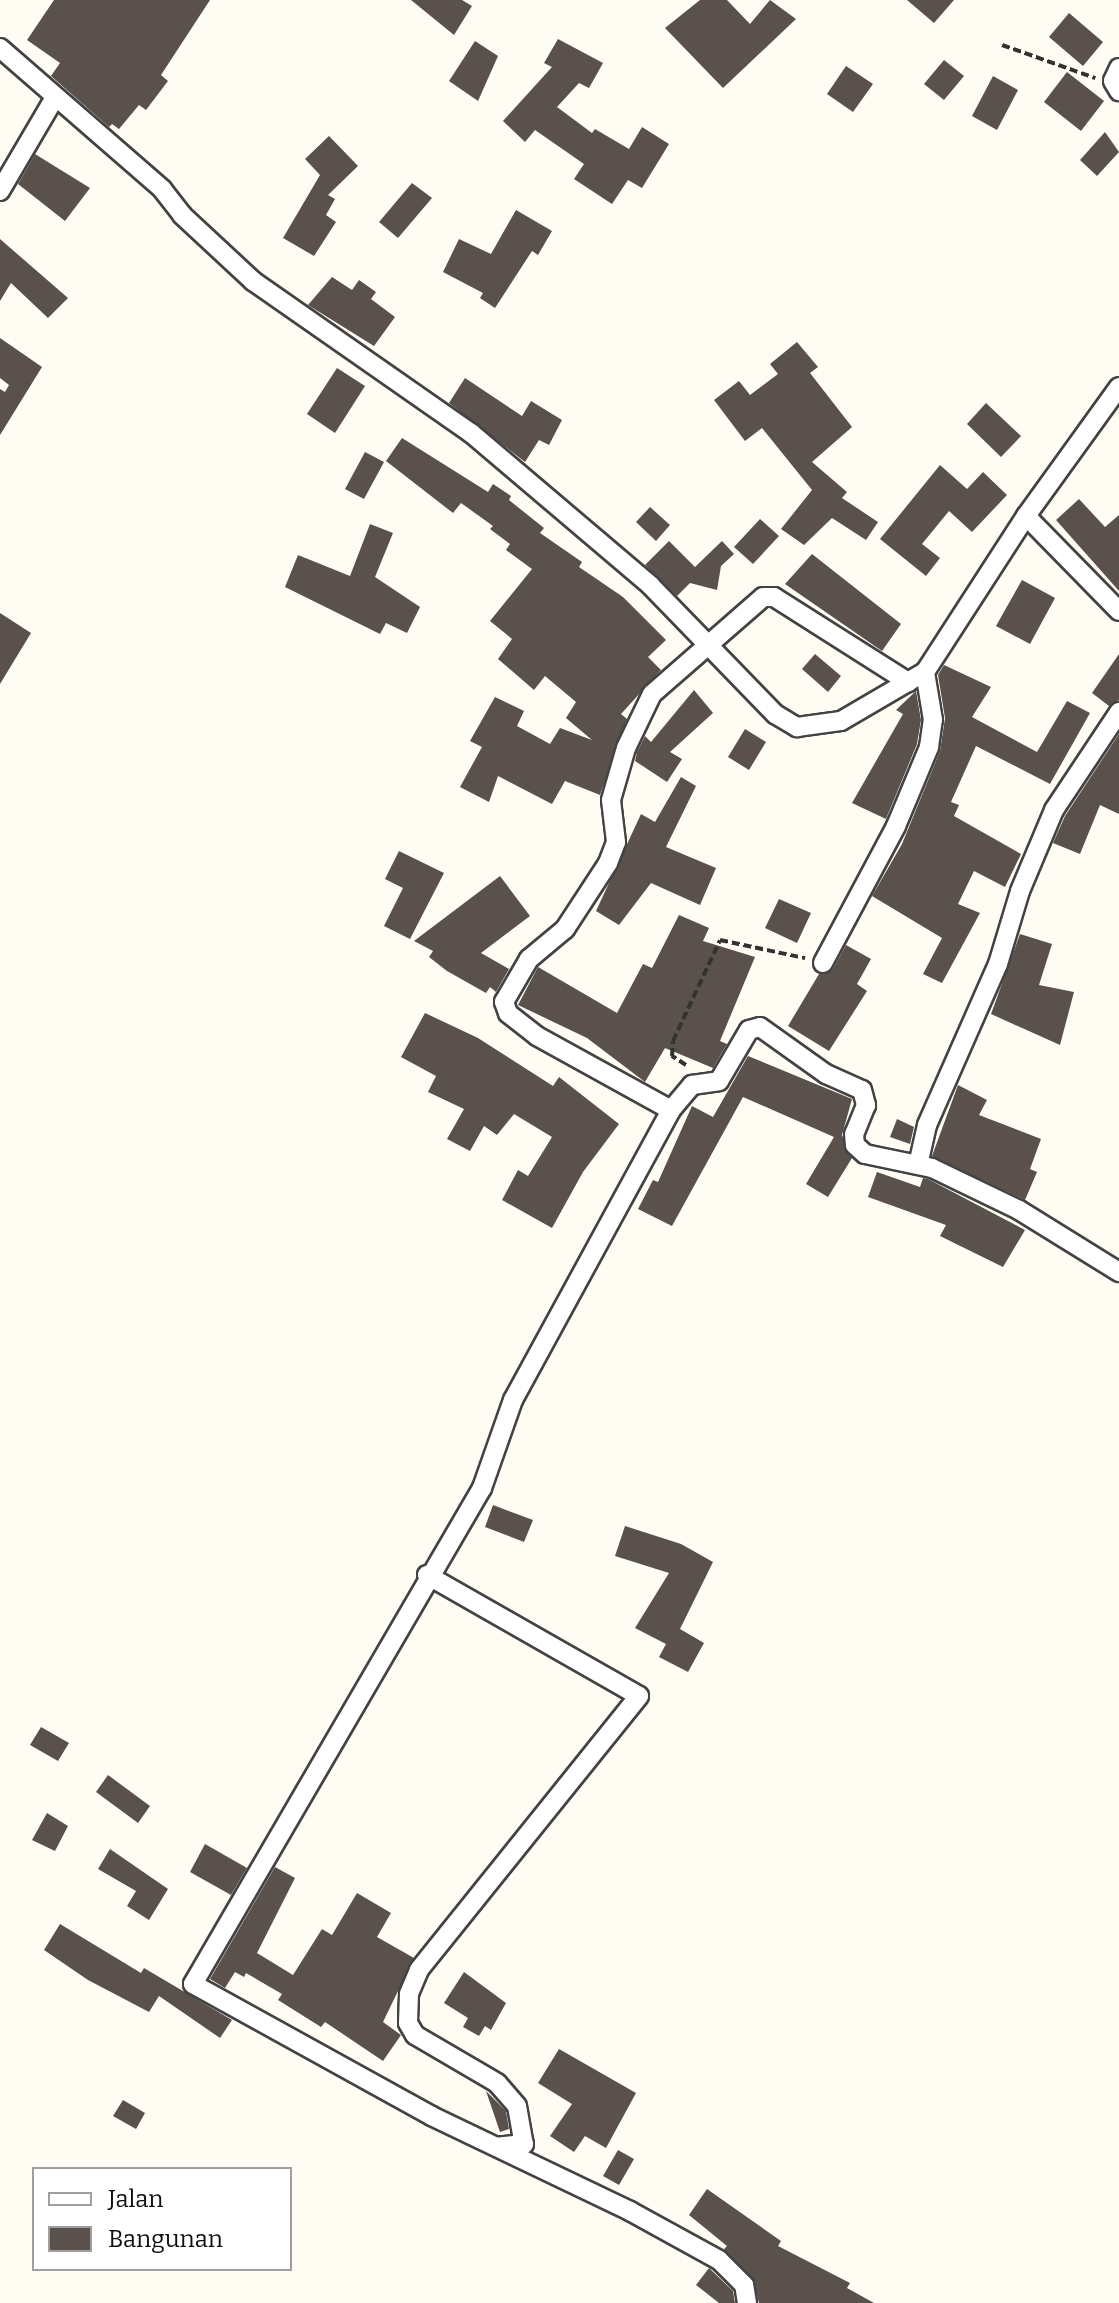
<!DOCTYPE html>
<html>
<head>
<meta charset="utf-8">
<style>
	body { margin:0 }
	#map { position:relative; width:1119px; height:2303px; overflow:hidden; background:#fffcf4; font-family:Bitter,serif }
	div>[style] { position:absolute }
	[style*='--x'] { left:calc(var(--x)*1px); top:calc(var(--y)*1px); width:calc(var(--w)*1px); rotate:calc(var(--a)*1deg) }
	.building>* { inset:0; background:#5a504c }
	.path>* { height:4px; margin-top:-2px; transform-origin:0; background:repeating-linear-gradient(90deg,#323232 0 8px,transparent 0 12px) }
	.roads { filter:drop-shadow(2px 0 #434343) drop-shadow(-2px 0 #434343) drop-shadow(0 2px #434343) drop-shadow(0 -2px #434343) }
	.minor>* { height:18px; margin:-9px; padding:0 9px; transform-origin:9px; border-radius:9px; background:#fff }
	span { translate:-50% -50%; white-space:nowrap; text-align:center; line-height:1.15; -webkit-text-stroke:8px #fff; paint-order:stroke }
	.legend { position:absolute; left:32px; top:2167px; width:260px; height:104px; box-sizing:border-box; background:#fff; border:2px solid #9f9f9f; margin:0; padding:10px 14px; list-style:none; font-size:24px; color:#101010 }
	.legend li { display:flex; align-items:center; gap:16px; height:40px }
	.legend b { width:40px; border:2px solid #9f9f9f }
</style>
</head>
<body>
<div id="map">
	<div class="building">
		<div style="clip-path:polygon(54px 0,210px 0,161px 75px,168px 81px,146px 110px,139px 105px,119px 129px,112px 124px,109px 127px,51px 76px,60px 63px,27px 40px)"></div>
		<div style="clip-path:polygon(411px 0,462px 0,472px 6px,454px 35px)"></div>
		<div style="clip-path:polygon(700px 0,727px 0,750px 24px,770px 0,796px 19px,723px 88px,665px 28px)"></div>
		<div style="clip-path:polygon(907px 0,954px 0,934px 23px)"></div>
		<div style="clip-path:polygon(1069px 13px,1103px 42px,1083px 66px,1049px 37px)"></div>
		<div style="clip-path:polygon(558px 39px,603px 63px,589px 88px,579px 83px,557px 107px,592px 133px,595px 129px,629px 149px,642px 127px,669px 144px,642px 188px,628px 180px,612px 204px,574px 179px,584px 164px,535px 130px,525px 142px,503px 121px,552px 67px,544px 63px)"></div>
		<div style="clip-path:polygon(475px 41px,498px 56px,478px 101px,449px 81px)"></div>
		<div style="clip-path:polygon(944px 60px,964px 76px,944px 100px,924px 84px)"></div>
		<div style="clip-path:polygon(846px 66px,873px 84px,853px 112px,827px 94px)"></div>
		<div style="clip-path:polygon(1067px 72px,1104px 101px,1081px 131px,1044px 102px)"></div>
		<div style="clip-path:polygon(993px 76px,1018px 90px,997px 130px,972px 116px)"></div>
		<div style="clip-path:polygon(1105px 132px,1119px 152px,1097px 176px,1080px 160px)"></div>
		<div style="clip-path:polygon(329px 136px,358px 166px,328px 195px,335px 199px,326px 215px,336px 222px,314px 256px,283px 238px,320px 175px,305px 159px)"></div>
		<div style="clip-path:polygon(35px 154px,90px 188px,65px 221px,18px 184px)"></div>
		<div style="clip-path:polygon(412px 183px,432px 198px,398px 238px,379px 222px)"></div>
		<div style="clip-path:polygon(516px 210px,552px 231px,538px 255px,532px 251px,495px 308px,480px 298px,483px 293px,443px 272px,459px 239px,491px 254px)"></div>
		<div style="clip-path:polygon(0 239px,68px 298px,48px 318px,11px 283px,0 301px)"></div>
		<div style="clip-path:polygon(332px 277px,352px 290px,359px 280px,376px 292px,371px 299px,395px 317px,374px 346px,308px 305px)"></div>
		<div style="clip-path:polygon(0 338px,42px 367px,0 435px,0 389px,5px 392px,9px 385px,0 378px)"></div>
		<div style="clip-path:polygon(797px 342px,818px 367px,810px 373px,852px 427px,812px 462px,847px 492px,842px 498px,878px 522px,866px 540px,832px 518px,804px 545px,781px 529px,812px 490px,762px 428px,745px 441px,714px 400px,739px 381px,750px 395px,778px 374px,770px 364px)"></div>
		<div style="clip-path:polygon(337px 368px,365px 386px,335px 433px,307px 414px)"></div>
		<div style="clip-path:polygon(465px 378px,522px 416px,531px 401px,562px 420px,549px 445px,539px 440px,525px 462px,449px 403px)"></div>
		<div style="clip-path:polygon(986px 403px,1021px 436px,1001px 457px,967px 424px)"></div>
		<div style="clip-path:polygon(402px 438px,488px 492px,493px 484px,511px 496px,509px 500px,544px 528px,540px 533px,582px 562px,579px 567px,623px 597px,666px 640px,648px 657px,661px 670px,621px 714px,627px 719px,600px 795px,565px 781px,552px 804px,498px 776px,489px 802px,460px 787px,482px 747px,470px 741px,495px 697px,524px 711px,517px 726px,550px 744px,560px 728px,592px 740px,566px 718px,576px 702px,545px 676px,534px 690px,498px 659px,512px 639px,490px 621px,532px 569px,506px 550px,510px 544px,490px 529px,493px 526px,461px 503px,453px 513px,386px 461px)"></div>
		<div style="clip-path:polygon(365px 452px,384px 462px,364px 499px,345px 489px)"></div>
		<div style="clip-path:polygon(940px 465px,967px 489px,983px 472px,1007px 495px,972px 532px,949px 511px,922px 544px,940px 558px,926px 576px,880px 539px)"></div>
		<div style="clip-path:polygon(1079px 499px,1105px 527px,1119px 515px,1119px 591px,1056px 520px)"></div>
		<div style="clip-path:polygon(650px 507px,670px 525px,656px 541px,636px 522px)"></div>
		<div style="clip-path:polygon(760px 519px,779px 536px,753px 564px,734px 547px)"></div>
		<div style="clip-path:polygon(370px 524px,393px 533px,375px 577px,420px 607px,407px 633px,386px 623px,380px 634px,285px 587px,298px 555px,350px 576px)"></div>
		<div style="clip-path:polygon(669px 541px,695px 567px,722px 541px,734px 554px,721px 566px,717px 590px,690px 583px,677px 596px,645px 565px)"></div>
		<div style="clip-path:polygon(812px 554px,901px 624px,882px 651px,785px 584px)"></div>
		<div style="clip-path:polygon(1022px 580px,1055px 598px,1030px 644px,996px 626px)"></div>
		<div style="clip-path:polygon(0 613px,31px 633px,0 684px)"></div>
		<div style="clip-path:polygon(815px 654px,841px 676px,828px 692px,802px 669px)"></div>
		<div style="clip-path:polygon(1119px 654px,1119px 700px,1109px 706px,1092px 693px)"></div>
		<div style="clip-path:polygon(944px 665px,991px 687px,972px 717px,1037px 752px,1067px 701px,1090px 713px,1050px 784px,976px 746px,951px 802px,959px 805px,954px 816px,1021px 854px,1005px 887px,974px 871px,958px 904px,980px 913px,942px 983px,923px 974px,942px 938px,872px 896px,902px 844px,940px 751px,945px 718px,938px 675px)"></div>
		<div style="clip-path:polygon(694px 690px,713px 713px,670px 752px,682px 759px,667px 782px,635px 761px,637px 752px,645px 736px,651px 742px)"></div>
		<div style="clip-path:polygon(916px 691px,921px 720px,917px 744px,886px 819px,852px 803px,903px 714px,896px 710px)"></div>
		<div style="clip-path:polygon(745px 729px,766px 742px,749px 770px,728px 757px)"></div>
		<div style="clip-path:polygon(1119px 734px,1119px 814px,1100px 805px,1080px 854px,1053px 843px,1065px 816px)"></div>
		<div style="clip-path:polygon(681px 777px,696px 786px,666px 847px,716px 868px,700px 905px,651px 883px,619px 925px,596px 911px,641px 814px,655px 822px)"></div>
		<div style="clip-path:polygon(399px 851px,444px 873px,410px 939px,384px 926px,403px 888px,385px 879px)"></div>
		<div style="clip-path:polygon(500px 876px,530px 916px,481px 953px,509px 969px,496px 992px,490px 987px,486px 993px,447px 971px,429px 957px,433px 951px,414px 941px)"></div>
		<div style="clip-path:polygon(779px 899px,811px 913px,797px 943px,765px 928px)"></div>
		<div style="clip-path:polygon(679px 915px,709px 928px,703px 941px,755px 957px,720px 1041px,727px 1044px,713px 1068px,665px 1048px,645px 1082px,587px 1038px,518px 1005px,538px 967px,617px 1013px,643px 964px,652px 968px)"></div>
		<div style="clip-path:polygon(1020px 934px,1052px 944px,1039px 985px,1074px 992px,1060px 1045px,991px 1014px)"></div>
		<div style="clip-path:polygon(846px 945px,871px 959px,857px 984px,867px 991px,829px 1051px,788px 1026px,819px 974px,833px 969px)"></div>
		<div style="clip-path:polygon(425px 1013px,478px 1038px,553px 1086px,559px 1077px,619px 1124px,583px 1172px,552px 1228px,502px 1200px,518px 1170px,528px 1176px,552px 1137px,514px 1114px,497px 1135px,484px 1126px,470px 1151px,447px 1139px,464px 1109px,428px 1092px,436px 1076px,401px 1057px)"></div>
		<div style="clip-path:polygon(748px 1056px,852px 1099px,842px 1135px,852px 1158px,828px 1197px,806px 1184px,834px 1137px,743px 1097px,672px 1226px,638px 1209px,653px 1180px,658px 1182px,692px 1106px,713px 1117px)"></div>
		<div style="clip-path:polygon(958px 1085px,987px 1100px,979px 1115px,1041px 1139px,1030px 1169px,1037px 1172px,1025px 1200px,932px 1156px)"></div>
		<div style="clip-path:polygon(897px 1119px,914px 1127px,910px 1144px,890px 1137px)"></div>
		<div style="clip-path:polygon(877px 1172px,920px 1187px,923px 1178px,928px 1179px,1025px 1230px,1003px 1267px,940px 1236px,946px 1225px,868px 1197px)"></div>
		<div style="clip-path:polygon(493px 1505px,533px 1520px,524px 1542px,485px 1527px)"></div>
		<div style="clip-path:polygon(625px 1526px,681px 1544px,713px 1562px,680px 1629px,704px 1643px,688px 1672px,659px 1657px,666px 1644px,635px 1628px,669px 1573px,615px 1556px)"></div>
		<div style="clip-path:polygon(41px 1727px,69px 1743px,58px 1761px,30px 1745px)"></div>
		<div style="clip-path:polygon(108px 1775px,150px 1806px,138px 1823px,96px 1792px)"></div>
		<div style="clip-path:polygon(47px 1813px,68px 1826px,55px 1851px,32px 1840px)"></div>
		<div style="clip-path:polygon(205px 1844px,247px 1868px,231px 1895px,190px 1872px)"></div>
		<div style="clip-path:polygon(110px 1849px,168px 1889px,149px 1920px,127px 1906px,136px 1891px,98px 1869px)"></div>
		<div style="clip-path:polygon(275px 1867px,295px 1878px,257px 1953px,293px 1975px,322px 1929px,332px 1935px,357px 1893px,391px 1913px,377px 1937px,414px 1958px,383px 2022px,401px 2035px,383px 2061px,325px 2022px,321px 2027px,278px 2000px,282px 1994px,246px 1973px,244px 1977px,235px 1972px,225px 1988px,210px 1979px)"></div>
		<div style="clip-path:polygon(60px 1924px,141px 1973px,144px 1968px,232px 2020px,220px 2038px,159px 1996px,149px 2012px,88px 1980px,44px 1950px)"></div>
		<div style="clip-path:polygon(464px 1972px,506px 2003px,491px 2030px,485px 2026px,479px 2036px,463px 2027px,468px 2018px,444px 2003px)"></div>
		<div style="clip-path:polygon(559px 2049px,636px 2093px,606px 2148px,585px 2136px,574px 2152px,550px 2136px,572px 2104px,538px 2083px)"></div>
		<div style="clip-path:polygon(486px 2091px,506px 2111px,509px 2129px,500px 2132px)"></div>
		<div style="clip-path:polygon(123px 2100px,145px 2113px,136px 2129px,113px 2116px)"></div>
		<div style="clip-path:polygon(618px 2150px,634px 2159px,619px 2185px,603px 2176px)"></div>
		<div style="clip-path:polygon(707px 2189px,781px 2241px,778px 2246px,850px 2283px,847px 2288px,874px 2303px,759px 2303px,752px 2277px,724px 2249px,727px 2246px,689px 2215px)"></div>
		<div style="clip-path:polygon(709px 2268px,733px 2291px,735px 2303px,719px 2303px,696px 2285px)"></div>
	</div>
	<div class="path">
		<div style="--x:1002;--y:45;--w:99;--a:19.5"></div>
		<div style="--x:686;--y:1065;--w:17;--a:-147"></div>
		<div style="--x:672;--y:1056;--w:15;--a:-86"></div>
		<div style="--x:673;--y:1041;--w:111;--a:-65"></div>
		<div style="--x:720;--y:940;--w:87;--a:12"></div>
	</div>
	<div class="roads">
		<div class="minor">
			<div style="--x:0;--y:48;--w:215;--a:41"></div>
			<div style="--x:162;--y:189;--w:33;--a:52"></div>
			<div style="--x:182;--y:215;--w:97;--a:42.9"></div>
			<div style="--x:253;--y:281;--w:266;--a:34.9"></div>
			<div style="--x:471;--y:433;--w:235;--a:40.3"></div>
			<div style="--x:650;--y:585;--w:180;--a:45.9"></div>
			<div style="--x:775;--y:714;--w:26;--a:31"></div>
			<div style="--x:797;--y:727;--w:44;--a:-7.8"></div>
			<div style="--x:841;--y:721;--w:97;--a:-30.3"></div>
			<div style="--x:925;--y:672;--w:186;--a:-57.1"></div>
			<div style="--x:1026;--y:516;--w:159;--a:-54.2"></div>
			<div style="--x:1119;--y:68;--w:14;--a:115"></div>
			<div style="--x:1113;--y:81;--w:12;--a:59"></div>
			<div style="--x:0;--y:191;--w:107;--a:-59.6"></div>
			<div style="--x:1026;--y:516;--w:133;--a:45.6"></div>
			<div style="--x:823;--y:963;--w:155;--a:-61.9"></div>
			<div style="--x:896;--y:826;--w:86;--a:-67.3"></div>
			<div style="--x:929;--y:747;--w:27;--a:-82"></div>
			<div style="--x:933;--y:720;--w:49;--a:-99.5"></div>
			<div style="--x:671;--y:1110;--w:153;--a:-151.1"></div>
			<div style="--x:537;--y:1036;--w:37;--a:-142"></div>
			<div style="--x:508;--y:1013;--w:12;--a:-110"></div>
			<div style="--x:504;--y:1002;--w:50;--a:-59.8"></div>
			<div style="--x:529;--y:959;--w:47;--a:-39.8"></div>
			<div style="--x:565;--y:929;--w:79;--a:-56.9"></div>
			<div style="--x:608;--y:863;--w:22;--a:-69"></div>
			<div style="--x:616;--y:842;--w:42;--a:-96.8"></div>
			<div style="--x:611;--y:800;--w:54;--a:-73.9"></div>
			<div style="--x:626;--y:748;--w:60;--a:-64.3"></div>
			<div style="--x:652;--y:694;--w:147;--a:-41.1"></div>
			<div style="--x:763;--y:597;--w:11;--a:0"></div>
			<div style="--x:774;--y:597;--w:159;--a:32.4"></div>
			<div style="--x:918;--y:1165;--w:41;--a:-77.3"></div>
			<div style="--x:927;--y:1125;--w:176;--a:-66.2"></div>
			<div style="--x:998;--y:964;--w:76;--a:-73.2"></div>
			<div style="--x:1020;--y:891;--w:88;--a:-67.2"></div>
			<div style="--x:1054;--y:810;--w:118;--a:-56.4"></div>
			<div style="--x:427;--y:1575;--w:244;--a:29.7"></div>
			<div style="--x:639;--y:1696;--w:351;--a:128.8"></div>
			<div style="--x:419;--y:1970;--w:26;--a:113"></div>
			<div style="--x:409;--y:1994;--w:29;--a:92"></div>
			<div style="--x:408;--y:2023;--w:14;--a:60"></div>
			<div style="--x:415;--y:2035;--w:95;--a:30.3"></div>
			<div style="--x:497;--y:2083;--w:30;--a:49"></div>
			<div style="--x:517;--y:2106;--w:39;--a:80"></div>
			<div style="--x:524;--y:2144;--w:27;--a:174"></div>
			<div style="--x:747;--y:2303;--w:18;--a:-99"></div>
			<div style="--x:744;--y:2285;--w:35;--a:-135"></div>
			<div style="--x:719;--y:2260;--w:102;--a:-151.2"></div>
			<div style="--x:630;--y:2211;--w:220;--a:-154.4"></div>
			<div style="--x:432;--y:2116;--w:273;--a:-151.1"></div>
			<div style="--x:193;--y:1984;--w:574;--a:-59.77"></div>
			<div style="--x:482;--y:1488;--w:93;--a:-70.6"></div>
			<div style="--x:513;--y:1400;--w:330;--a:-61.4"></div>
			<div style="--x:671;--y:1110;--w:33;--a:-50"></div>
			<div style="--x:692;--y:1085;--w:27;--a:-8"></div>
			<div style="--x:719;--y:1081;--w:59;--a:-59.5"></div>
			<div style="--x:749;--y:1030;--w:11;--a:-15"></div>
			<div style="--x:760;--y:1027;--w:81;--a:35.5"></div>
			<div style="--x:826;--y:1074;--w:39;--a:24"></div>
			<div style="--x:862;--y:1090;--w:16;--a:75"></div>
			<div style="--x:866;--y:1105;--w:31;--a:112"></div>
			<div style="--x:854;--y:1134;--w:11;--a:85"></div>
			<div style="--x:855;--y:1145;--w:13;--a:42"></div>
			<div style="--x:865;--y:1154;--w:68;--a:11.8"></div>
			<div style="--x:932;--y:1168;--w:97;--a:25.8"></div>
			<div style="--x:1019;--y:1210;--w:118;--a:31.8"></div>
		</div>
	</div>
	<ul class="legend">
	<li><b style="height:10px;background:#fff"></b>Jalan</li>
	<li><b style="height:22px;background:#5a504c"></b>Bangunan</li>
	</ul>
</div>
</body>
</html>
